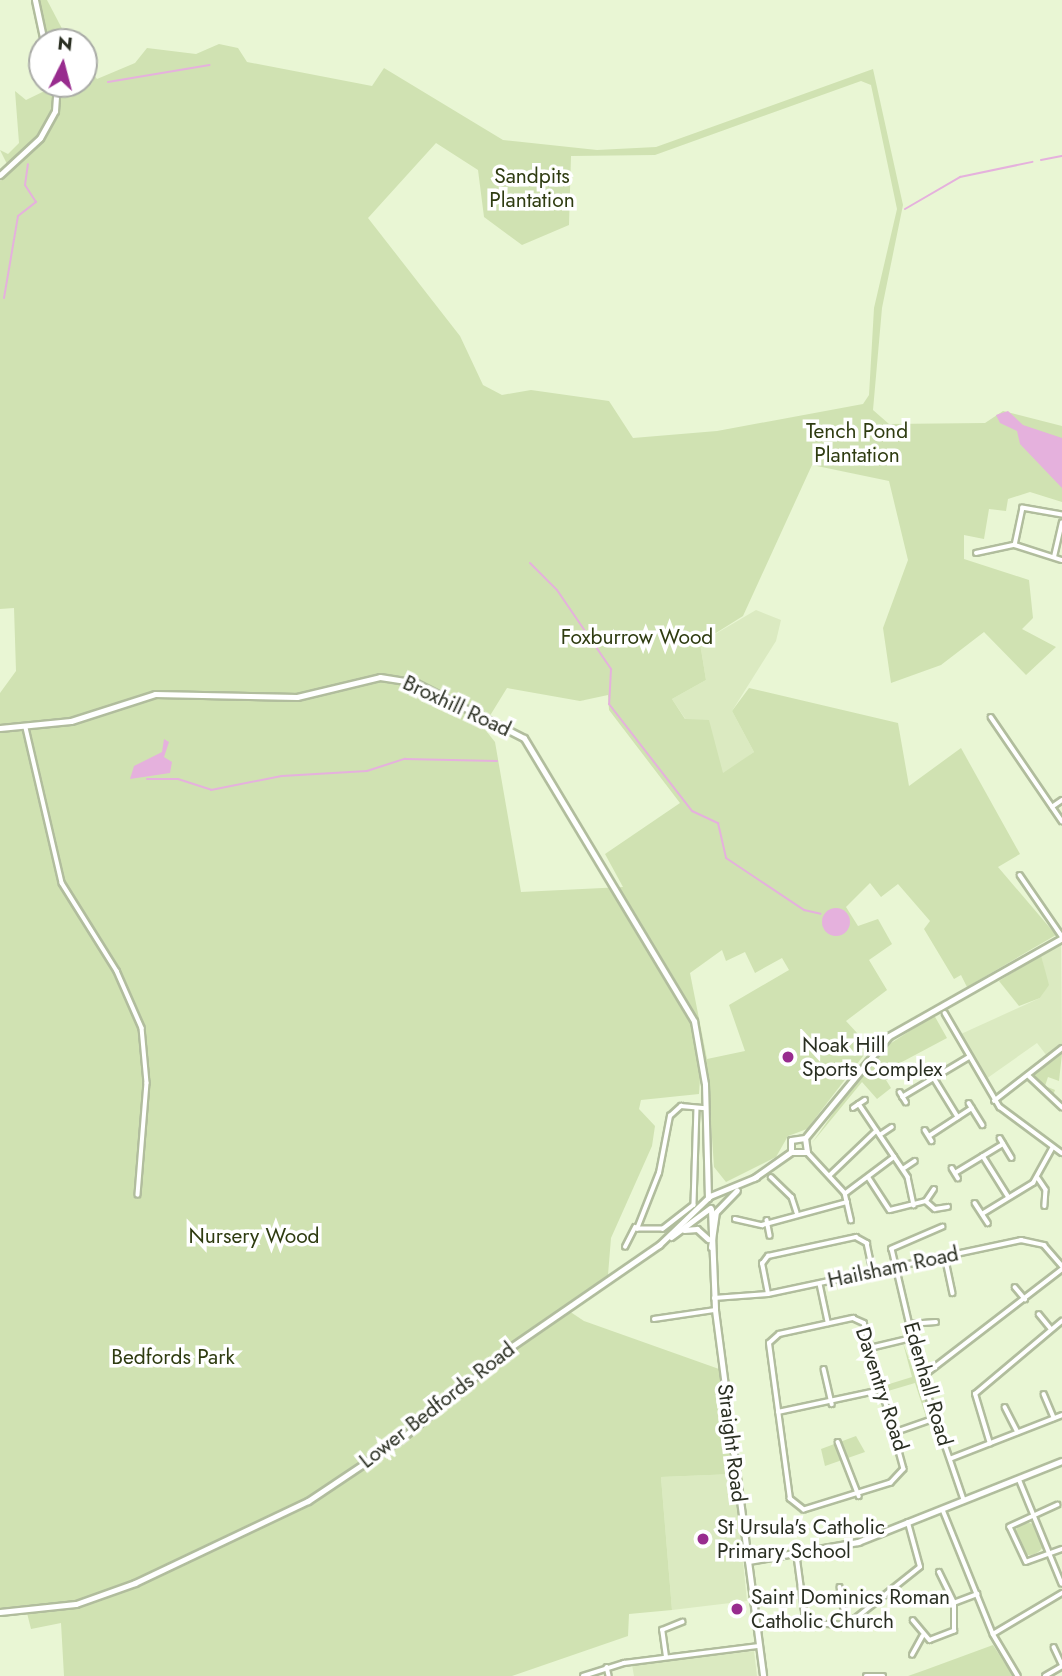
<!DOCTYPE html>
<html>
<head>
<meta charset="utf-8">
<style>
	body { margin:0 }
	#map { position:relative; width:1062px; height:1676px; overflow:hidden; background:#e9f6d4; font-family:Jost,sans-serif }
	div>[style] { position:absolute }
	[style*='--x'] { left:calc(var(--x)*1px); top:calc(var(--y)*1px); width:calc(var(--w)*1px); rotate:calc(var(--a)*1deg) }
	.built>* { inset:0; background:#dbeac1 }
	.green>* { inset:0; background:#d0e2b2 }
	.round { border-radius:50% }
	.water>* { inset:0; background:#e5b1dd }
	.stream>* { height:2px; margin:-1px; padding:0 1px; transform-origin:1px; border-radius:1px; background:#e5b1dd }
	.roads { filter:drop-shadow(2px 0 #b1bd9d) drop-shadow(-2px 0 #b1bd9d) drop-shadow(0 2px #b1bd9d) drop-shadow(0 -2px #b1bd9d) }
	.street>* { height:3.5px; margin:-1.75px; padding:0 1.75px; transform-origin:1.75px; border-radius:1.75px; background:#fff }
	.secondary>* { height:5px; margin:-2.5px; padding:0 2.5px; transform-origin:2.5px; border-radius:2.5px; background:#fff }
	.dots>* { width:19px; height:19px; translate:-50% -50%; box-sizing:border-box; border:4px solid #fff; border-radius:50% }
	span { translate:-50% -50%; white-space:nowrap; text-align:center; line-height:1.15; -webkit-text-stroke:7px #fff; paint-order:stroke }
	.park-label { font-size:21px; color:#2f3c11 }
	.street-label { font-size:21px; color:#2a2f22 }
	.poi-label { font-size:21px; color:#2a2f22 }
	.left { translate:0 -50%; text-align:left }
	.north { position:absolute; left:28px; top:28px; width:70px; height:70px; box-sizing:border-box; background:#fff; border:2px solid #aaaca7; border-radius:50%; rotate:6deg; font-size:19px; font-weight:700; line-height:28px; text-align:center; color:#2a2f22 }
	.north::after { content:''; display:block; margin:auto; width:24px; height:32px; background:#982c8e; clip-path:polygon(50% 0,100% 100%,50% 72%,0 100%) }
</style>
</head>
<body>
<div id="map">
	<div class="built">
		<div style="clip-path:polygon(756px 610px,781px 620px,776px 641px,732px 711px,754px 752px,723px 775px,672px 699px,706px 680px,700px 643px)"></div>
		<div style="clip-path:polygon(1061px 943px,1062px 1044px,1047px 1056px,1037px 1043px,986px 1079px,961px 1034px,1040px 998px,1048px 985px,1041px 955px)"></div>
		<div style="clip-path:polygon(734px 1474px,747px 1601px,672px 1610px,661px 1477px)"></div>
		<div style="clip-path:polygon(754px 1651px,757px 1676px,634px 1676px,632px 1665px)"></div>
	</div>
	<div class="green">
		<div style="clip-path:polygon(35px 0,47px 0,69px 42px,46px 42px)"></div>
		<div style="clip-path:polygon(evenodd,219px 44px,238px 48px,247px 62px,372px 86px,384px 68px,503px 140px,597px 150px,656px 147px,873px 69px,903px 205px,882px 308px,873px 410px,889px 424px,985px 423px,1003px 411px,1062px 426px,1062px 502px,1030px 492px,1008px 499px,1006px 511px,989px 509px,984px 539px,964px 535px,964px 559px,1029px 580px,1033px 618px,1022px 629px,1056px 647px,1026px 675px,984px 632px,941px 665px,891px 683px,883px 628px,908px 560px,889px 481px,812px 465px,743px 616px,700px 643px,706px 680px,672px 699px,685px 719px,709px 720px,723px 773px,754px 752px,732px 711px,749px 688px,898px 723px,909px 786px,961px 748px,1020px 854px,998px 867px,1056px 935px,967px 987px,961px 975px,954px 979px,924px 929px,930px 921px,898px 884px,881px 897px,870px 883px,846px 907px,858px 926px,878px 919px,892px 944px,869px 960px,887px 990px,846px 1021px,870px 1047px,807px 1129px,788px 1136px,776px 1157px,726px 1182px,714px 1167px,708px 1078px,700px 1079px,699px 1094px,641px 1100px,639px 1109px,655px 1126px,652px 1146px,611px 1238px,608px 1275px,563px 1307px,584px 1321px,719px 1369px,734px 1474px,661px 1477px,672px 1610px,629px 1614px,628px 1636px,512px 1676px,64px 1676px,61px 1623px,31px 1629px,25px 1605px,0 1611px,0 693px,16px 671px,14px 608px,0 609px,0 181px,11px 172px,0 150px,8px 154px,19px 143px,15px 91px,26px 100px,59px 84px,84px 84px,84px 62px,97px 79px,135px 63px,147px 48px,196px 54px,219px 44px,861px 81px,871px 85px,897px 209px,874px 308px,869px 395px,863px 404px,717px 431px,633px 438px,609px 401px,531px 390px,502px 395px,483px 385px,460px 336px,368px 218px,436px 143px,478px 170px,484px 217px,522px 245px,569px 225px,571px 156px,655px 155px,861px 81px,219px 44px,507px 688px,580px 701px,608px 695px,609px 710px,680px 803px,605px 854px,623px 887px,521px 892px,495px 742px,483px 727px,507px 688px,219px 44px,722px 950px,726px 961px,745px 952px,755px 973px,782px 958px,789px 970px,729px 1005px,745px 1051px,707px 1059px,690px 973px,722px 950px)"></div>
		<div style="clip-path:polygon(1041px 955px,1049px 985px,1040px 998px,1019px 1006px,999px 981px)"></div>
		<div style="clip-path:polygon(934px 1015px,947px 1038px,900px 1063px,905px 1072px,886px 1080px,891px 1088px,877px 1099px,862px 1082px,812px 1143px,876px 1053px)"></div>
		<div style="clip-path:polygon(1062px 1054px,1059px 1081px,1048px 1077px,1045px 1086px,1055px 1090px,1052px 1098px,1034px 1075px)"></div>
		<div style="clip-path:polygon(903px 1343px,930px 1414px,926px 1417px,915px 1383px,888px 1391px,897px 1426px,874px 1352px,886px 1385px,912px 1377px)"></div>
		<div style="clip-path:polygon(856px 1436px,865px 1452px,825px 1466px,821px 1449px)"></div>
		<div class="round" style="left:1013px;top:1523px;width:32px;height:32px"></div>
		<div style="clip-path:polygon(993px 1645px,1013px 1676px,908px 1676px,925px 1670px)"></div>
	</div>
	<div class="water">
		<div style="clip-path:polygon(1008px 411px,1023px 425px,1062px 438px,1062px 488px,1020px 444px,1017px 431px,1000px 423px,996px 415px)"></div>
		<div style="clip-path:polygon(164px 739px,169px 742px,164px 757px,172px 762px,170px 773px,130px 779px,134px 766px,162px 752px)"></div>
		<div class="round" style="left:822px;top:908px;width:28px;height:28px"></div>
	</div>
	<div class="stream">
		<div style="--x:108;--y:82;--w:103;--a:-9.5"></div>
		<div style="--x:1041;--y:160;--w:21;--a:-11"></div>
		<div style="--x:905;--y:209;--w:64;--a:-30.2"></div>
		<div style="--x:960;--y:177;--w:74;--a:-11.8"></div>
		<div style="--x:4;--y:298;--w:83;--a:-80.3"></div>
		<div style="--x:18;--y:216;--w:23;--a:-38"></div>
		<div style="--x:36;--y:202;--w:20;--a:-123"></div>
		<div style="--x:25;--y:185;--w:21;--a:-82"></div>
		<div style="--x:530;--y:563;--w:38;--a:45"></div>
		<div style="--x:557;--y:590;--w:96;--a:55.6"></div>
		<div style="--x:611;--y:669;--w:35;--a:93"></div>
		<div style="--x:609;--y:704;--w:135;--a:52.2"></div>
		<div style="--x:692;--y:811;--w:29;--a:25"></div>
		<div style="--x:718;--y:823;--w:36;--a:77"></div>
		<div style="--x:726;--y:858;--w:94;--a:33.7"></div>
		<div style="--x:804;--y:910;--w:17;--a:13"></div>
		<div style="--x:147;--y:779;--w:31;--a:0"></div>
		<div style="--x:178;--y:779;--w:35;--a:18"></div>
		<div style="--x:211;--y:790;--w:72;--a:-11.2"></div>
		<div style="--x:282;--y:776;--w:85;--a:-3.4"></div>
		<div style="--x:367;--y:771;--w:40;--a:-18"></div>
		<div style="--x:405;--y:759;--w:92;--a:1.2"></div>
	</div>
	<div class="roads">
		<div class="street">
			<div style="--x:1062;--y:515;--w:40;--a:-170"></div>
			<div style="--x:1023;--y:508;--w:38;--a:102"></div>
			<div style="--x:1015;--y:545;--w:49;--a:17.7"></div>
			<div style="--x:976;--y:553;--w:40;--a:-12"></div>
			<div style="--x:1054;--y:557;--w:35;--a:-77"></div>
			<div style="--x:991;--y:717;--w:126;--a:55.7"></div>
			<div style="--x:26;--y:728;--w:159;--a:76.9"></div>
			<div style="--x:62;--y:883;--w:104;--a:58"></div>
			<div style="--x:117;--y:971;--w:62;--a:66.3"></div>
			<div style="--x:142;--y:1028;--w:55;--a:84.8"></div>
			<div style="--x:147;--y:1083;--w:112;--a:94.6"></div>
			<div style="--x:1052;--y:807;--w:12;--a:-35"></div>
			<div style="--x:1020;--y:875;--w:74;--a:55.5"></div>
			<div style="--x:945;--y:1013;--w:109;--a:59.7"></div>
			<div style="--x:1000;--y:1107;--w:77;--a:36.6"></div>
			<div style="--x:1028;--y:1075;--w:47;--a:43.3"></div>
			<div style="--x:934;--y:1078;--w:46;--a:58.4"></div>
			<div style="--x:900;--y:1092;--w:12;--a:59"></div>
			<div style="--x:902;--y:1097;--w:78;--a:-30.8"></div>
			<div style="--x:994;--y:1101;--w:86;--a:-37.9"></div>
			<div style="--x:969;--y:1103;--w:26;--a:58"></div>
			<div style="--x:859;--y:1104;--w:7;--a:-34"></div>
			<div style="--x:697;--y:1108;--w:97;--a:91.8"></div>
			<div style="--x:694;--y:1205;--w:39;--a:142"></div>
			<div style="--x:663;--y:1229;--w:26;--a:180"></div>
			<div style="--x:637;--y:1229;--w:60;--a:-68.6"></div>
			<div style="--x:659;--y:1173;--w:58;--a:-79.1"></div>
			<div style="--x:670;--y:1116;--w:15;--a:-42"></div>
			<div style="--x:681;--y:1106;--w:24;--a:5"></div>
			<div style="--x:853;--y:1108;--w:7;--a:-34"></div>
			<div style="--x:859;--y:1104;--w:88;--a:56.1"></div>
			<div style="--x:908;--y:1177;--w:29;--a:78"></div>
			<div style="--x:925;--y:1130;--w:13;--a:58"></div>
			<div style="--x:880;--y:1135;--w:14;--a:-34"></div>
			<div style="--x:929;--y:1136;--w:51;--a:-33.1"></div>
			<div style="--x:1000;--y:1138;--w:23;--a:59"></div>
			<div style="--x:807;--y:1152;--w:56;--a:47.2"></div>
			<div style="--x:845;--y:1193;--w:28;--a:77"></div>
			<div style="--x:983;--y:1156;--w:47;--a:58"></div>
			<div style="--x:952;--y:1168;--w:12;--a:59"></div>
			<div style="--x:903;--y:1169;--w:14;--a:-34"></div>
			<div style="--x:955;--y:1173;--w:56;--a:-31.1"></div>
			<div style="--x:830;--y:1175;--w:64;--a:-43.7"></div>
			<div style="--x:771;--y:1177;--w:29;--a:44"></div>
			<div style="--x:792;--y:1197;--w:16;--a:72"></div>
			<div style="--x:869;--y:1178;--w:38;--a:57"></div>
			<div style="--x:890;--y:1210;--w:37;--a:-14"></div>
			<div style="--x:926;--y:1201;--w:12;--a:42"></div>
			<div style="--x:935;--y:1209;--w:13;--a:-9"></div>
			<div style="--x:1038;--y:1178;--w:14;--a:56"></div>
			<div style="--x:1046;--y:1190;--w:16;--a:94"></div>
			<div style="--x:846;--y:1193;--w:60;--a:-36.9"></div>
			<div style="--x:926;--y:1201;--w:14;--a:-56"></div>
			<div style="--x:975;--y:1203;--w:24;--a:57"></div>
			<div style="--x:982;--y:1214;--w:60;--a:-31.3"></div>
			<div style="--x:1033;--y:1183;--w:39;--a:-61"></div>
			<div style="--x:735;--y:1219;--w:28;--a:13"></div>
			<div style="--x:762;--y:1225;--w:88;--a:-15.1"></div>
			<div style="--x:767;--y:1220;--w:16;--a:79"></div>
			<div style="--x:943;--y:1227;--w:56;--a:156.7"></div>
			<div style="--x:892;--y:1249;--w:131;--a:76.8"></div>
			<div style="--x:922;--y:1377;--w:130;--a:71.1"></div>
			<div style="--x:625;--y:1247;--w:22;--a:-63"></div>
			<div style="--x:945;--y:1256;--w:38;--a:78"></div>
			<div style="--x:820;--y:1284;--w:40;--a:78"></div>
			<div style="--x:1015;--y:1287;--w:16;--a:50"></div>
			<div style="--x:768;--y:1294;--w:31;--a:-101"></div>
			<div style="--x:762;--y:1264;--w:10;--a:-53"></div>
			<div style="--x:768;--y:1256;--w:90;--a:-12.2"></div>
			<div style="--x:856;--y:1237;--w:13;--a:29"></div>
			<div style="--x:867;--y:1243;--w:30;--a:78"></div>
			<div style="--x:714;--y:1298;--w:54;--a:-4.2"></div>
			<div style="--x:768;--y:1294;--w:259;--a:-12"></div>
			<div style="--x:1021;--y:1240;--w:24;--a:12"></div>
			<div style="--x:1044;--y:1245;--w:28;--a:49"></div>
			<div style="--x:1039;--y:1314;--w:19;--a:51"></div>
			<div style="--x:853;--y:1318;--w:12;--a:24"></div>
			<div style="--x:864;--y:1323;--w:151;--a:74.7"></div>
			<div style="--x:904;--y:1469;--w:19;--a:133"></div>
			<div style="--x:891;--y:1483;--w:91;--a:162.8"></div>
			<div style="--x:804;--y:1510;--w:18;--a:-142"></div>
			<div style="--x:790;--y:1499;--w:157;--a:-97.7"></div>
			<div style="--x:769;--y:1343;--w:13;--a:-42"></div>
			<div style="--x:779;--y:1334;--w:76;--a:-12.2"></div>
			<div style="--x:654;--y:1319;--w:62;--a:-8.4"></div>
			<div style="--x:909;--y:1324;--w:27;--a:-4"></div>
			<div style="--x:870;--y:1348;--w:43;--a:-13.4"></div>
			<div style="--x:824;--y:1369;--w:36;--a:77"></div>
			<div style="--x:922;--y:1377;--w:177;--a:-37.6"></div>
			<div style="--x:1044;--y:1394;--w:26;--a:67"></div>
			<div style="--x:1005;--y:1407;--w:28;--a:63"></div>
			<div style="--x:778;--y:1412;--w:105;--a:-12.1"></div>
			<div style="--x:896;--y:1432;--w:42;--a:-19.3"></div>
			<div style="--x:838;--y:1442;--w:58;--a:68.7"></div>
			<div style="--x:990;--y:1444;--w:52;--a:-106.7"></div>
			<div style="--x:975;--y:1394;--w:114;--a:-40"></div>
			<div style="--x:950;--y:1459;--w:120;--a:-21.4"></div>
			<div style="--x:1019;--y:1479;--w:113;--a:67.7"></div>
			<div style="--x:1058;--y:1505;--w:53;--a:155.4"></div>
			<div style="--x:1010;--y:1527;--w:38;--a:65"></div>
			<div style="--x:1026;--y:1562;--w:38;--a:-20"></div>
			<div style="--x:943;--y:1510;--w:134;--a:68"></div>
			<div style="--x:993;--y:1634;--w:49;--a:59.2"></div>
			<div style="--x:797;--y:1556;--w:68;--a:82.3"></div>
			<div style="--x:806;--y:1623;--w:41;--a:2.8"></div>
			<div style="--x:847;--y:1625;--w:93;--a:-38.5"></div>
			<div style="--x:920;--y:1567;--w:46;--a:-105.3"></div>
			<div style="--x:840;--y:1587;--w:39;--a:80"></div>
			<div style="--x:954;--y:1603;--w:25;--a:-21"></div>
			<div style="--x:913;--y:1620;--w:26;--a:50"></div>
			<div style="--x:930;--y:1640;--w:26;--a:-21"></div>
			<div style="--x:954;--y:1631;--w:28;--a:-90"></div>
			<div style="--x:954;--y:1603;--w:34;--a:-116"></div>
			<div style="--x:993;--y:1634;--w:80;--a:-30.7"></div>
			<div style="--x:1054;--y:1647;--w:19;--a:65"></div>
			<div style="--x:912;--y:1655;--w:21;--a:-61"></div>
			<div style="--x:666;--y:1657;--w:27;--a:-98"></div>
			<div style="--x:662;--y:1630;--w:22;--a:-22"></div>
			<div style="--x:607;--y:1667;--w:9;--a:77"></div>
			<div style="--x:583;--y:1676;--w:43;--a:-17.6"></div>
			<div style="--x:624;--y:1663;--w:136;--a:-7.2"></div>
			<div style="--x:866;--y:1676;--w:17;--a:0"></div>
			<div style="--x:1045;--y:1676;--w:20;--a:-30"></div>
		</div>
		<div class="secondary">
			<div style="--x:35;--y:0;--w:43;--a:77.9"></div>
			<div style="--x:0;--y:175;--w:54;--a:-42.8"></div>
			<div style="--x:40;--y:138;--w:31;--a:-61"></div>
			<div style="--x:55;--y:111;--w:27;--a:-86"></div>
			<div style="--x:0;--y:728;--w:71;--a:-5.6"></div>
			<div style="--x:71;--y:721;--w:88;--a:-17.8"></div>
			<div style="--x:155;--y:694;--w:142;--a:1.2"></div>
			<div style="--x:297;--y:697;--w:85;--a:-13.5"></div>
			<div style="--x:380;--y:677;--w:36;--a:9"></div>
			<div style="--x:416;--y:683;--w:121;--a:27"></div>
			<div style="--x:524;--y:738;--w:330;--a:59"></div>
			<div style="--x:694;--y:1021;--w:64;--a:80.1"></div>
			<div style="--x:705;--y:1084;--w:114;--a:88.5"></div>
			<div style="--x:805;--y:1138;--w:132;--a:-50.5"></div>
			<div style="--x:889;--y:1036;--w:199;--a:-29.5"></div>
			<div style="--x:791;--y:1152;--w:16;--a:0"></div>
			<div style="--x:807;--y:1152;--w:14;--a:-98"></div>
			<div style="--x:791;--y:1152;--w:12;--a:-90"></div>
			<div style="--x:791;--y:1140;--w:14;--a:-8"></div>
			<div style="--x:754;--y:1178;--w:45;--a:-35.1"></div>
			<div style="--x:711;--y:1209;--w:101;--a:87.7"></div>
			<div style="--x:715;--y:1310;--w:369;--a:82.5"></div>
			<div style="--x:684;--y:1230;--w:13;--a:-4"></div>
			<div style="--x:697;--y:1229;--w:15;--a:42"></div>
			<div style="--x:671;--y:1237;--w:49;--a:-36.6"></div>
			<div style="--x:711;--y:1247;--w:35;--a:-82"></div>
			<div style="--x:716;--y:1212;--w:30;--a:-46"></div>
			<div style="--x:748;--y:1561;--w:112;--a:-9.8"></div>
			<div style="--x:858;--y:1542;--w:219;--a:-21.7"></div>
			<div style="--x:0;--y:1612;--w:76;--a:-6"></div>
			<div style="--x:76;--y:1604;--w:63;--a:-19.6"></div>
			<div style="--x:135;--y:1583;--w:191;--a:-25.4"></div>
			<div style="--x:308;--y:1501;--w:113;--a:-33.8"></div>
			<div style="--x:402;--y:1438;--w:142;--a:-39.9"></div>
			<div style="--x:511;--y:1347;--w:180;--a:-34.6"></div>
			<div style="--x:659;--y:1245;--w:71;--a:-43.9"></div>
			<div style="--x:710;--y:1196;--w:50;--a:-22.4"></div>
		</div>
	</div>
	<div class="dots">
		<div style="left:788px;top:1057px;background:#982c8e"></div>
		<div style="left:703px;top:1539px;background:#982c8e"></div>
		<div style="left:737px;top:1609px;background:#982c8e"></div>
	</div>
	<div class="park-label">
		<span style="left:532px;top:188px">Sandpits<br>Plantation</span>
		<span style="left:857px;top:443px">Tench Pond<br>Plantation</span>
		<span style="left:637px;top:637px">Foxburrow Wood</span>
		<span style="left:254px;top:1236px">Nursery Wood</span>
		<span style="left:173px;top:1357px">Bedfords Park</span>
	</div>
	<div class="street-label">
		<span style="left:457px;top:706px;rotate:25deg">Broxhill Road</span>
		<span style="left:893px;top:1267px;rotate:-12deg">Hailsham Road</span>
		<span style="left:928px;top:1384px;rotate:74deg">Edenhall Road</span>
		<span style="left:882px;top:1389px;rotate:72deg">Daventry Road</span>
		<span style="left:437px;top:1405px;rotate:-38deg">Lower Bedfords Road</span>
		<span style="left:732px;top:1443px;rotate:83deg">Straight Road</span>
	</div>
	<div class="poi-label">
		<span class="left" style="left:802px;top:1057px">Noak Hill<br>Sports Complex</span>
		<span class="left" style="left:717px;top:1539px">St Ursula's Catholic<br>Primary School</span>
		<span class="left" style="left:751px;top:1609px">Saint Dominics Roman<br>Catholic Church</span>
	</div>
	<div class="north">N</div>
</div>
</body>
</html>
